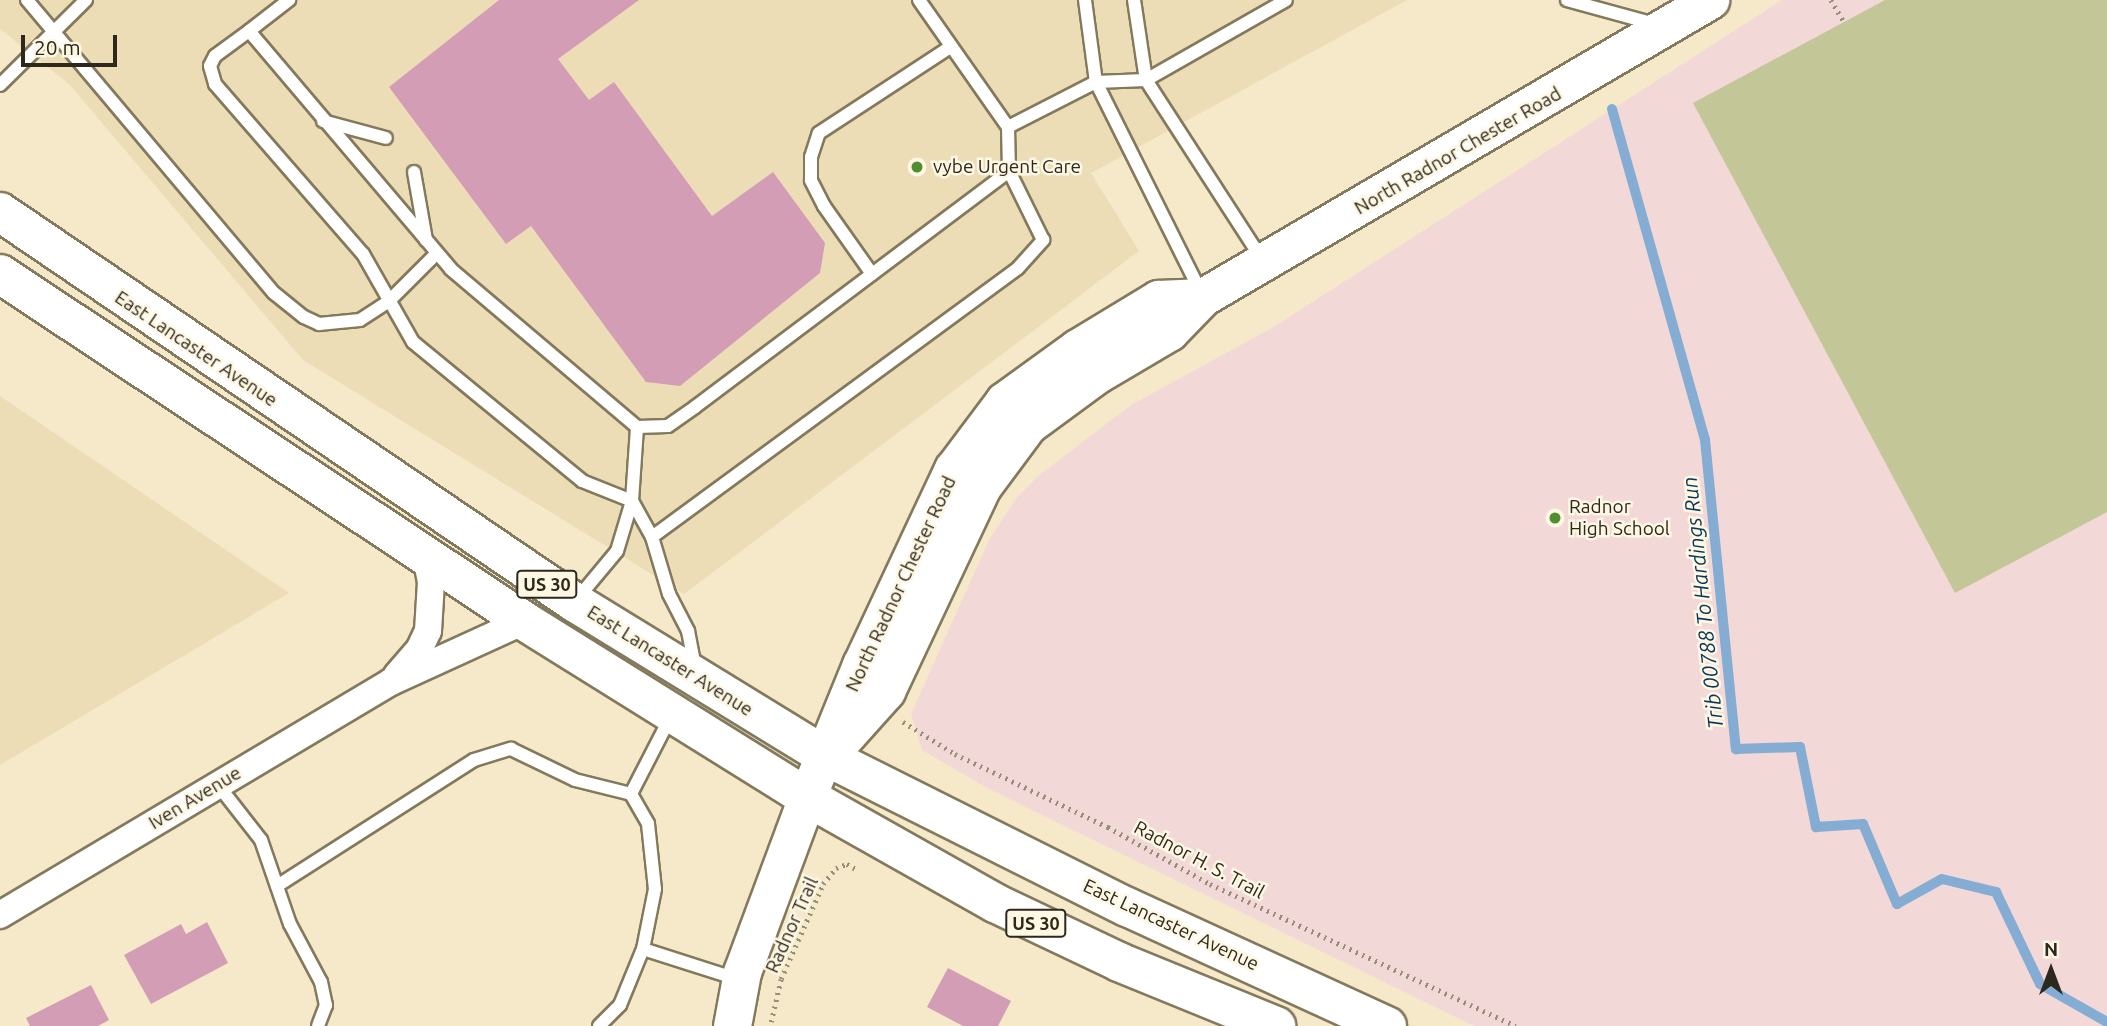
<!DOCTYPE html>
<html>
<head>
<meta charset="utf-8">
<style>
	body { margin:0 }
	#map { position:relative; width:2107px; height:1026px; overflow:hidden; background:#f5e9c9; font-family:Ubuntu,sans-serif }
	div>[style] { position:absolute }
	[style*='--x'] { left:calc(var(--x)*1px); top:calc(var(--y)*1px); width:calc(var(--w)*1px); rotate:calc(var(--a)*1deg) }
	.built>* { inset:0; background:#ecddb7 }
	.education>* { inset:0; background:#f3d8d8 }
	.green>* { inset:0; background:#c3c798 }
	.stream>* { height:10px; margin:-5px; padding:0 5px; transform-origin:5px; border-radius:5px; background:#85add3 }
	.building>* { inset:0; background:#d39eb5 }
	.path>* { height:4.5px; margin-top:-2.25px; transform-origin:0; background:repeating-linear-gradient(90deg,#978e78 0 2px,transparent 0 7px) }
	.roads { filter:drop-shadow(2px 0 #83795c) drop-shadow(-2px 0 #83795c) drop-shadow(0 2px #83795c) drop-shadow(0 -2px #83795c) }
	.service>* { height:12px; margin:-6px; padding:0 6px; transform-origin:6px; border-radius:6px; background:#fff }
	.minor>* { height:26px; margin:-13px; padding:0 13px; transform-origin:13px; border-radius:13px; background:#fff }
	.secondary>* { height:37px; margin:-18.5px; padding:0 18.5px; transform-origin:18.5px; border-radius:18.5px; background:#fff }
	.trunk>* { height:38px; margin:-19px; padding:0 19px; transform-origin:19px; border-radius:19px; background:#fff }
	.dots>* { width:19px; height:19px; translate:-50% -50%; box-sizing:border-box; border:4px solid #fef7e4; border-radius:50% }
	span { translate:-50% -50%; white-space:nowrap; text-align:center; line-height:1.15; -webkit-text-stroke:5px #fef7e4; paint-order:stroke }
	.shield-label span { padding:2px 5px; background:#fef7e4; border:2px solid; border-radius:5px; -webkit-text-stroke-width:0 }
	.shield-label { font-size:18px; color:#2c281c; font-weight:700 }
	.street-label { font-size:19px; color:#2c281c }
	.poi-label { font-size:19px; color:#2c281c }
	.left { translate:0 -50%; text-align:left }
	.water-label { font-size:21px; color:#06365a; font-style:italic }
	.north { position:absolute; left:2016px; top:935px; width:70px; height:70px; -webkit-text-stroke:5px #fef7e4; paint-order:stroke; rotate:0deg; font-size:19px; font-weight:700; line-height:28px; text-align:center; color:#2c281c }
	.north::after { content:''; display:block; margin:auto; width:24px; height:32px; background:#2c281c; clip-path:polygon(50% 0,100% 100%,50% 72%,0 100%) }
	.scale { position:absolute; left:21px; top:35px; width:96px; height:32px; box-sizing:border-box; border:4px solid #2c281c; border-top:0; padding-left:9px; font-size:21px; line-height:24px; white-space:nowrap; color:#2c281c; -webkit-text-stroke:5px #fef7e4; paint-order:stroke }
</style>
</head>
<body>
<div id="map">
	<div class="built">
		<div style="clip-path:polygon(0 0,1407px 0,1091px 173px,1139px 251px,684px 594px,303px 360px,69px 84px,0 29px)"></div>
		<div style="clip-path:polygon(0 396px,289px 593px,0 765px)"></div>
	</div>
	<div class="education">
		<div style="clip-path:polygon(1782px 0,2107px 0,2107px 1026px,1474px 1026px,989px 789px,922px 750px,911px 714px,989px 540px,1017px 497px,1038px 476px,1131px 405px,1272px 328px)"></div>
	</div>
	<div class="green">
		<div style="clip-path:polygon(1885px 0,2107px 0,2107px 512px,1955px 593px,1693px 103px)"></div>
	</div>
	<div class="stream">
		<div style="--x:1612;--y:109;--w:344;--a:74.3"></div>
		<div style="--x:1705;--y:440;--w:311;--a:84.3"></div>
		<div style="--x:1736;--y:749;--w:64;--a:-1.8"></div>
		<div style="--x:1800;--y:747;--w:82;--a:78.7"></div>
		<div style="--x:1816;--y:827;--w:47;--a:-3.7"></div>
		<div style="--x:1863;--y:824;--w:87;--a:67"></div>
		<div style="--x:1897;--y:904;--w:51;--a:-29.1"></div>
		<div style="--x:1942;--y:879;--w:56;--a:13.5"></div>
		<div style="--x:1996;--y:892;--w:102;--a:64.4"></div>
		<div style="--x:2040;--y:984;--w:77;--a:29.6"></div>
	</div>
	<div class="building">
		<div style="clip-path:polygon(499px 0,639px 0,558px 59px,589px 100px,614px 82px,712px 216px,773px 172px,825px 243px,820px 273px,680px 386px,646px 382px,531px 226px,506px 244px,389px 87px)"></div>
		<div style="clip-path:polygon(207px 922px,228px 963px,151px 1004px,124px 955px,181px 924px,186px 934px)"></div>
		<div style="clip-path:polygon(948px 968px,1011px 1001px,998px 1026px,963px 1026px,927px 1007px)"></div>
		<div style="clip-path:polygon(91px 985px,109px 1020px,98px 1026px,30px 1026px,26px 1018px)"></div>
	</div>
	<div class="path">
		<div style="--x:1831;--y:0;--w:26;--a:59"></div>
		<div style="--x:903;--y:722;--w:61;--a:31.6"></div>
		<div style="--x:955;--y:754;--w:170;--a:25.5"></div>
		<div style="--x:1108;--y:827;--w:117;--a:29.2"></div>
		<div style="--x:1210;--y:884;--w:337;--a:24.9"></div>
		<div style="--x:771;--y:1022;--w:44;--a:-76.9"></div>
		<div style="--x:781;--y:979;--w:104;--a:-66.1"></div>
		<div style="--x:823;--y:884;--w:21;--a:-51"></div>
		<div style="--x:836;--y:868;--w:12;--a:-20"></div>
		<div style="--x:847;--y:864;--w:10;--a:29"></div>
	</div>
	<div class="roads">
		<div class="service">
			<div style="--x:27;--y:0;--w:383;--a:49.9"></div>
			<div style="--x:274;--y:293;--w:38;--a:39"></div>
			<div style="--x:304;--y:317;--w:17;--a:25"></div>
			<div style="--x:319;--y:324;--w:41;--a:-5.6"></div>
			<div style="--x:360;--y:320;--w:33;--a:-33"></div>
			<div style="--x:388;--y:302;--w:69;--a:-45"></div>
			<div style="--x:919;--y:0;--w:155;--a:55"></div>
			<div style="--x:1008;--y:127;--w:99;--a:-27.1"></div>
			<div style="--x:1096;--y:82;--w:50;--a:-2.3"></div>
			<div style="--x:1146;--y:80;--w:161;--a:-29.7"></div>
			<div style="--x:1085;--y:0;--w:83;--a:82.4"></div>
			<div style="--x:1096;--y:82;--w:236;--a:63.5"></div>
			<div style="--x:1134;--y:0;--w:81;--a:81.5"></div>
			<div style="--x:1146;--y:80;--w:212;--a:57.1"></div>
			<div style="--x:1567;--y:0;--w:91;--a:15.3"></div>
			<div style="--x:249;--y:31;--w:51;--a:-37.8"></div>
			<div style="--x:0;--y:85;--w:121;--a:-44.7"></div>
			<div style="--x:323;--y:121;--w:65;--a:15.1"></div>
			<div style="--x:414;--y:172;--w:69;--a:80"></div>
			<div style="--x:872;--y:274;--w:83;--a:-125.2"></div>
			<div style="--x:824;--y:206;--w:29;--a:-117"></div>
			<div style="--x:811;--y:180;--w:23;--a:-90"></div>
			<div style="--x:811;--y:157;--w:25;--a:-72"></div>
			<div style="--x:819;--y:133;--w:155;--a:-33.2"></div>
			<div style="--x:637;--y:427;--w:31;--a:-2"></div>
			<div style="--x:668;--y:426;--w:33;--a:-35"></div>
			<div style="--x:695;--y:407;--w:393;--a:-36.9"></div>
			<div style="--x:1009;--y:171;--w:44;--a:-91.3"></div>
			<div style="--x:652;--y:537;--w:454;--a:-36.3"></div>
			<div style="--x:1018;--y:268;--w:38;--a:-48"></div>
			<div style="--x:1043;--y:240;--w:77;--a:-116.2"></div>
			<div style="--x:577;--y:599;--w:62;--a:-50.2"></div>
			<div style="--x:617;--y:551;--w:52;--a:-73.3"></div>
			<div style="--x:632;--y:501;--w:74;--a:-86.1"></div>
			<div style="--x:637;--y:427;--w:244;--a:-139.7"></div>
			<div style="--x:451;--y:269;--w:312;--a:-130.3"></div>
			<div style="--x:249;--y:31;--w:42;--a:143.7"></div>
			<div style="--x:215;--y:56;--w:11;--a:117"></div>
			<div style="--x:210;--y:66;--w:19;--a:74"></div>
			<div style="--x:215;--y:84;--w:225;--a:49"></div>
			<div style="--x:363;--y:254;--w:101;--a:60.4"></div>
			<div style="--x:413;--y:342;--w:219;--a:39.4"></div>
			<div style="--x:582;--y:481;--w:54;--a:21.8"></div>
			<div style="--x:632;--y:501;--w:41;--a:60.9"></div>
			<div style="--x:652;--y:537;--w:59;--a:73.4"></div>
			<div style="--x:669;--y:594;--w:42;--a:62.8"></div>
			<div style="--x:688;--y:631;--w:36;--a:79"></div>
			<div style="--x:670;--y:718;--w:85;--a:117.2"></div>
			<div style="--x:631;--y:794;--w:34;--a:60"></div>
			<div style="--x:648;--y:824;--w:65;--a:83.9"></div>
			<div style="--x:655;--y:889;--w:61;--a:101.3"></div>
			<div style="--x:643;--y:949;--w:99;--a:17.7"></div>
			<div style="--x:218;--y:785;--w:70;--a:52"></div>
			<div style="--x:261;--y:840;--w:89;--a:71"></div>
			<div style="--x:290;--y:924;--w:66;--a:61.9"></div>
			<div style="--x:321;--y:982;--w:24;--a:78"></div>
			<div style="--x:326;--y:1005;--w:22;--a:111"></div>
			<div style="--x:277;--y:886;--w:234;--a:-32.6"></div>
			<div style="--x:474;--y:760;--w:39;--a:-17"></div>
			<div style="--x:511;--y:749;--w:71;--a:25.8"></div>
			<div style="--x:575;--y:780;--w:58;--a:14"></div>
			<div style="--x:599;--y:1026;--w:30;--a:-45"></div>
			<div style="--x:620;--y:1005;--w:61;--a:-67.7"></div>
		</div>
		<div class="minor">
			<div style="--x:397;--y:675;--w:33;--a:-49"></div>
			<div style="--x:419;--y:650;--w:21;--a:-65"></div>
			<div style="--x:428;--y:631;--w:49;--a:-86.5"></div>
			<div style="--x:431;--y:582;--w:26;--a:-101"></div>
			<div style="--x:0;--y:915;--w:455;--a:-30.8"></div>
			<div style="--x:391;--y:682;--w:146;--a:-24.6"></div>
		</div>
		<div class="secondary">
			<div style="--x:827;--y:757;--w:89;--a:-48.2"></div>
			<div style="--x:886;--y:691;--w:225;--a:-64.8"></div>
			<div style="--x:982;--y:487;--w:77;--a:-53.4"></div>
			<div style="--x:1028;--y:425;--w:84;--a:-36.3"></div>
			<div style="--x:1096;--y:375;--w:85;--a:-30.5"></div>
			<div style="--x:1169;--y:332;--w:49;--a:-45.8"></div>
			<div style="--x:1203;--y:297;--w:588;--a:-30.36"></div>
			<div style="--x:732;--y:1026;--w:55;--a:-79.5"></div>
			<div style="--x:742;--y:972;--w:187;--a:-69.6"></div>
			<div style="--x:807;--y:797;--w:143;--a:-67.8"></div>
			<div style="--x:861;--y:665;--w:217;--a:-64.9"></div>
			<div style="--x:953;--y:469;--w:85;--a:-53.1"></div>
			<div style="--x:1004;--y:401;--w:90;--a:-36"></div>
			<div style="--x:1077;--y:348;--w:95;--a:-31.2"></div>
			<div style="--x:1158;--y:299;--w:45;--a:-2.5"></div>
		</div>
		<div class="trunk">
			<div style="--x:0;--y:212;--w:694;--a:34.19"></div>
			<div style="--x:574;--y:602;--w:297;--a:31.5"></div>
			<div style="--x:827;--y:757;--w:335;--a:26.6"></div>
			<div style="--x:1127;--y:907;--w:286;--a:24.6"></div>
			<div style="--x:0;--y:274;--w:628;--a:33.51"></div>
			<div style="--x:524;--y:621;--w:333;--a:31.9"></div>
			<div style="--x:807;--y:797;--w:216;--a:29.4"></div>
			<div style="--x:995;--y:903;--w:137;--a:25.4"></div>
			<div style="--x:1119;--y:962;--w:170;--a:22.2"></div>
		</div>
	</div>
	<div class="dots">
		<div style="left:917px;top:167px;background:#508e2f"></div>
		<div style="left:1555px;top:518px;background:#508e2f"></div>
	</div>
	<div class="shield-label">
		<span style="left:547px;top:584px">US 30</span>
		<span style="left:1036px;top:923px">US 30</span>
	</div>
	<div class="street-label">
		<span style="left:1458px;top:151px;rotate:-30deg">North Radnor Chester Road</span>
		<span style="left:196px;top:349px;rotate:34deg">East Lancaster Avenue</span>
		<span style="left:901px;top:584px;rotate:-65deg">North Radnor Chester Road</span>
		<span style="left:670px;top:661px;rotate:32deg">East Lancaster Avenue</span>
		<span style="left:195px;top:798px;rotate:-31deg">Iven Avenue</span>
		<span style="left:1199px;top:860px;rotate:28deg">Radnor H. S. Trail</span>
		<span style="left:792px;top:925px;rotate:-66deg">Radnor Trail</span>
		<span style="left:1171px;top:925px;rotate:25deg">East Lancaster Avenue</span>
	</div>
	<div class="poi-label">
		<span class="left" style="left:933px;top:167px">vybe Urgent Care</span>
		<span class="left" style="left:1569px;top:518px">Radnor<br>High School</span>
	</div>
	<div class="water-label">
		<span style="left:1702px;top:603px;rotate:-96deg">Trib 00788 To Hardings Run</span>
	</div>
	<div class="north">N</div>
	<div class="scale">20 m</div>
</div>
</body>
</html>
